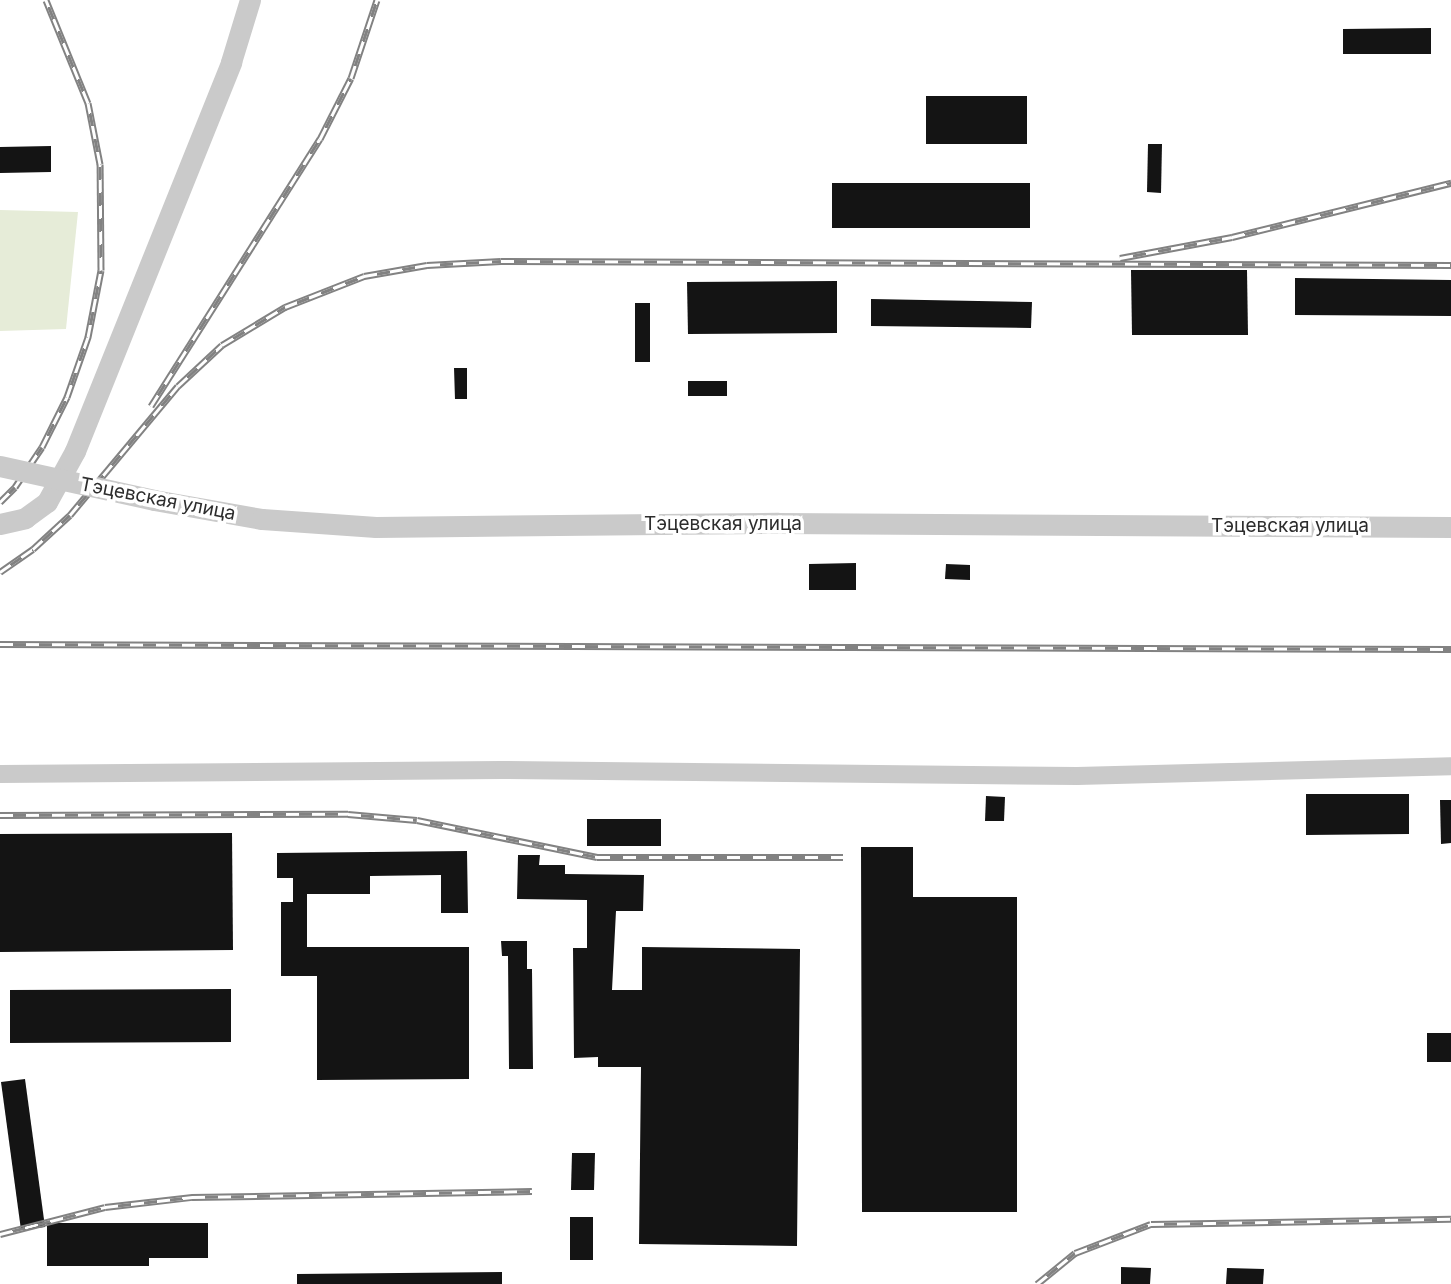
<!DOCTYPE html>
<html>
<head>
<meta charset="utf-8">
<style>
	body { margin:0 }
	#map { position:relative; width:1451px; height:1284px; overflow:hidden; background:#fff; font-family:Inter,sans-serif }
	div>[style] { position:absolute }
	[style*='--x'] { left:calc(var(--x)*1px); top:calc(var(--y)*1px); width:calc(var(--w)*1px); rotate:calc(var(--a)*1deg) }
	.green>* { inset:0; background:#e6ecd8 }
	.building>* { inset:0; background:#141414 }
	.minor>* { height:18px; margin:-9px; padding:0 9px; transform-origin:9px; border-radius:9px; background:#cacaca }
	.tertiary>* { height:21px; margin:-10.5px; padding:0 10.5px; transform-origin:10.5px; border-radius:10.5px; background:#cacaca }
	.rail>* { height:7px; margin-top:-3.5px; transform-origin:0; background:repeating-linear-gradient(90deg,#fff 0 13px,#828282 0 26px); box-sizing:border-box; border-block:2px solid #828282 }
	.tertiary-bridge>* { height:21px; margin:-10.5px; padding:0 10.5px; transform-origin:10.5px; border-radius:10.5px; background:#cacaca }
	span { translate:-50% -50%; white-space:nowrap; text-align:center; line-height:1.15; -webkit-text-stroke:7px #fff; paint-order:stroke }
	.street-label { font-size:19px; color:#2d2d2d }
</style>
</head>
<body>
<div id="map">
	<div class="green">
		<div style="clip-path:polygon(0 210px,78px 212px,66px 329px,0 331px)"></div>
	</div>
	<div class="building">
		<div style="clip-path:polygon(1431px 28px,1431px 54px,1343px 54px,1343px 29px)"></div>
		<div style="clip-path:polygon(926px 96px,1027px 96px,1027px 144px,926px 144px)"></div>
		<div style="clip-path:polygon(1148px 144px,1162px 144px,1161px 193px,1147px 192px)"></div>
		<div style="clip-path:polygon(51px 146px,51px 172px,0 173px,0 147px)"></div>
		<div style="clip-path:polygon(832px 183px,1030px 183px,1030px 228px,832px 228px)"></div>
		<div style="clip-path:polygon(1131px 270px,1247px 270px,1248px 335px,1132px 335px)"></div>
		<div style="clip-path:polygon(1295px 278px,1451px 280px,1451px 316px,1295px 315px)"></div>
		<div style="clip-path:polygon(837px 281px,837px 333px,688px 334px,687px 282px)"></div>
		<div style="clip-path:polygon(871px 299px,1032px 302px,1031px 328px,871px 326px)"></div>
		<div style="clip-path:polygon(635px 303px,650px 303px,650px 362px,635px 362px)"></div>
		<div style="clip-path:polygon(454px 368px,467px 368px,467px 399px,455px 399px)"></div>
		<div style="clip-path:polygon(688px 381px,727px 381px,727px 396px,688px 396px)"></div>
		<div style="clip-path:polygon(856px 563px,856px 590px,809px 590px,809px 564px)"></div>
		<div style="clip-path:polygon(946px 564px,970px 565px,970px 580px,945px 579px)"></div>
		<div style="clip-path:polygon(1306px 794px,1409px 794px,1409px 834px,1306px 835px)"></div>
		<div style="clip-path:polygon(986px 796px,1005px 797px,1004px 821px,985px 821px)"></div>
		<div style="clip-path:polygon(1440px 800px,1451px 800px,1451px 843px,1441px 844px)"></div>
		<div style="clip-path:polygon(587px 819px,661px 819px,661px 846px,587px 846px)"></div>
		<div style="clip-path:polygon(232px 833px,233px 950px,0 952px,0 834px)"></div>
		<div style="clip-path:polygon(861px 847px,913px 847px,913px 897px,1017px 897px,1017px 1212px,862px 1212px)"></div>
		<div style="clip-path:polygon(467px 851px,468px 913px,441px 913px,441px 875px,370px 876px,370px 894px,307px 894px,307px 947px,469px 947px,469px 1079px,317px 1080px,317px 976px,281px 976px,281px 902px,293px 902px,293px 878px,277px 878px,277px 853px)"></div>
		<div style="clip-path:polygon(518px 855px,540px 855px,539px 865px,565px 865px,565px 874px,644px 875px,643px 911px,616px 911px,612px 990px,642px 990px,642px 947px,800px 949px,797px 1246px,639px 1244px,641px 1067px,598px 1067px,598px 1057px,574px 1058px,573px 948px,587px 948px,587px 900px,517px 899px)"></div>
		<div style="clip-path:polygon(501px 941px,527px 941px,527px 969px,532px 969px,533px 1069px,509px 1069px,508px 956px,502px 956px)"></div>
		<div style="clip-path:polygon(231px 989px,231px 1042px,10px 1043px,10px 990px)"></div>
		<div style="clip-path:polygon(1427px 1033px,1451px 1033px,1451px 1062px,1427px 1062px)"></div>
		<div style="clip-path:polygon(25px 1079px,45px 1227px,21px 1230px,1px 1082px)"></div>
		<div style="clip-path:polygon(572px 1153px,595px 1153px,594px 1190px,571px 1190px)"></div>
		<div style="clip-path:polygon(570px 1217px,593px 1217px,593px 1260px,570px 1260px)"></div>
		<div style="clip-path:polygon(47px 1223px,208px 1223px,208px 1258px,149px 1258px,149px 1266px,47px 1266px)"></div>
		<div style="clip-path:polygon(1121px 1267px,1151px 1268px,1150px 1284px,1121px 1284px)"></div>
		<div style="clip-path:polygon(1227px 1268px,1264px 1269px,1263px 1284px,1226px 1284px)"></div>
		<div style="clip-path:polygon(502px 1272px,502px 1284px,297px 1284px,297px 1274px)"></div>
	</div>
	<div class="minor">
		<div style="--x:0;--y:774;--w:501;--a:-0.46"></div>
		<div style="--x:501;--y:770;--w:576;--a:0.6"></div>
		<div style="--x:1077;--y:776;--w:374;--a:-1.5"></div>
	</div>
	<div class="tertiary">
		<div style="--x:154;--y:500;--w:110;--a:10"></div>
		<div style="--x:262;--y:519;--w:114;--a:4"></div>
		<div style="--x:376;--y:527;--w:402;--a:-0.6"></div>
		<div style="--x:778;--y:523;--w:673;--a:0.34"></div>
		<div style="--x:0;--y:524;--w:26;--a:-13"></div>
		<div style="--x:25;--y:518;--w:27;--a:-36"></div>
		<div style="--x:47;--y:502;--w:58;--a:-61.2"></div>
		<div style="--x:75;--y:451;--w:419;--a:-68.1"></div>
		<div style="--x:231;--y:62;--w:65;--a:-73"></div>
	</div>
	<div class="rail">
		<div style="--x:1120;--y:258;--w:114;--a:-10.6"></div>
		<div style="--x:1232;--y:237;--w:226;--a:-13.9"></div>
		<div style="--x:151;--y:406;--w:316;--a:-57.7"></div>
		<div style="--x:320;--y:139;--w:68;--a:-63.1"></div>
		<div style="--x:351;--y:78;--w:82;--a:-71.6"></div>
		<div style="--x:0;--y:502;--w:21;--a:-45"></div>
		<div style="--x:15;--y:487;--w:48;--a:-56"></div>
		<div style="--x:42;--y:447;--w:56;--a:-63.4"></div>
		<div style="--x:67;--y:397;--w:64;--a:-70.7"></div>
		<div style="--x:88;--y:337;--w:68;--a:-79"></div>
		<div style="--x:101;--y:270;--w:106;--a:-90.5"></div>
		<div style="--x:100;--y:164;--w:62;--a:-101.1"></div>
		<div style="--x:88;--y:103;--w:111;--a:-112.2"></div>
		<div style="--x:0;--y:572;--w:40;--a:-34.9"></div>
		<div style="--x:33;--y:549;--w:50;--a:-42.6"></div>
		<div style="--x:70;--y:515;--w:168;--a:-50.1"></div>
		<div style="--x:178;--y:386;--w:60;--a:-43"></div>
		<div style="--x:222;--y:345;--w:74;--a:-31.1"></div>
		<div style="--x:285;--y:307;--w:85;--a:-21.4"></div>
		<div style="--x:364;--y:276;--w:64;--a:-9.9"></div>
		<div style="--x:427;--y:265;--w:74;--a:-3.1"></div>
		<div style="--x:501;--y:261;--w:950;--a:0.24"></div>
		<div style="--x:0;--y:644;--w:1451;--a:0.2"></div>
		<div style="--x:0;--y:815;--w:348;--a:-0.2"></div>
		<div style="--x:348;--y:814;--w:69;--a:5"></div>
		<div style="--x:417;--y:820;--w:184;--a:11.6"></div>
		<div style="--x:597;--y:857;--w:246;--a:0"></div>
		<div style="--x:0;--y:1234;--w:108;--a:-14.4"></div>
		<div style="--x:105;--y:1207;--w:88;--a:-6.6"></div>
		<div style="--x:192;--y:1197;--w:340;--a:-1"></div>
		<div style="--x:1037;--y:1284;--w:49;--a:-39.2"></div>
		<div style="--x:1075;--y:1253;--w:81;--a:-20.9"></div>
		<div style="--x:1151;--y:1224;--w:300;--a:-1"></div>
	</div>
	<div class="tertiary-bridge">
		<div style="--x:0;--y:466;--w:158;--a:12.4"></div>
	</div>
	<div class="street-label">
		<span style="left:158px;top:499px;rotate:11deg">Тэцевская улица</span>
		<span style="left:723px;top:524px">Тэцевская улица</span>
		<span style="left:1290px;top:526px">Тэцевская улица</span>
	</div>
</div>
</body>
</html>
